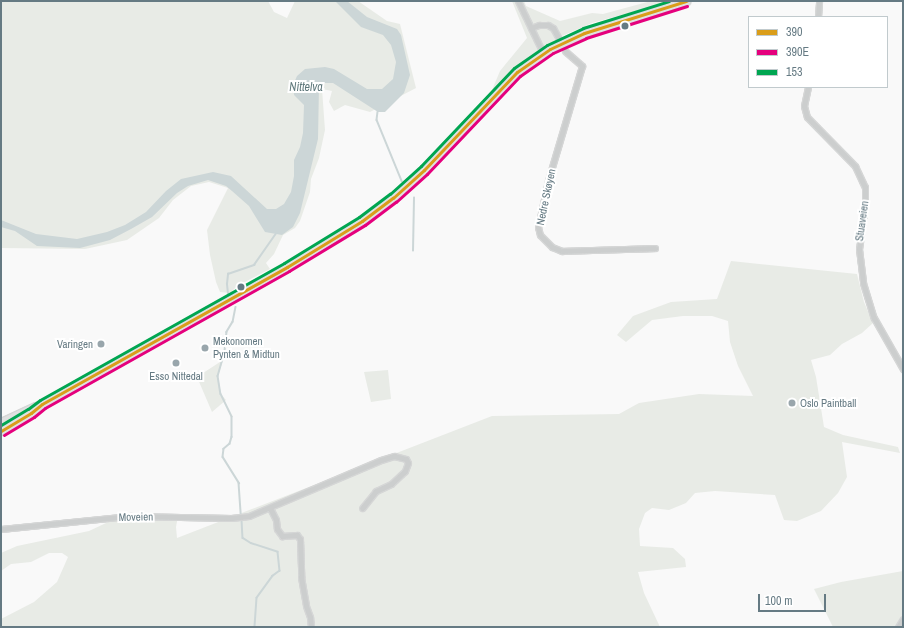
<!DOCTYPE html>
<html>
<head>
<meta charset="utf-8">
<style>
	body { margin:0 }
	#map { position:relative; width:904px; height:628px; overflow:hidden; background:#f9f9f9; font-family:"Archivo Narrow",sans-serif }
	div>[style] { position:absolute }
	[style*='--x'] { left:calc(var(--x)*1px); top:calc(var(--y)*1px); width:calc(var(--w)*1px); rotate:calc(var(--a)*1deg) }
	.green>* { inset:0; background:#e8ebe6 }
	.water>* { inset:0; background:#ccd6d7 }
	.stream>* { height:1.5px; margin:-0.75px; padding:0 0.75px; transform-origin:0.75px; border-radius:0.75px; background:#ccd6d7 }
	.roads { filter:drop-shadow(1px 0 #d5d6d6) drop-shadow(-1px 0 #d5d6d6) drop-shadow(0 1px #d5d6d6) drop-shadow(0 -1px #d5d6d6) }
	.minor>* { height:5px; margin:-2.5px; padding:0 2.5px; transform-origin:2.5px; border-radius:2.5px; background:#cccece }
	.highway>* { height:7px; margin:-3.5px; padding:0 3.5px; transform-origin:3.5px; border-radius:3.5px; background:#e0e1e1 }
	.bus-1>* { height:3px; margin:-1.5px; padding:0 1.5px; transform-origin:1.5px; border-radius:1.5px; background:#da9d1a }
	.bus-2>* { height:3px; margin:-1.5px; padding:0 1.5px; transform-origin:1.5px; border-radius:1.5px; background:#e5007d }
	.bus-3>* { height:3px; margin:-1.5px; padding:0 1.5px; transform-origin:1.5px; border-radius:1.5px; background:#00a651 }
	.dots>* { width:11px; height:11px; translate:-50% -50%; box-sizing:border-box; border:2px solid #fff; border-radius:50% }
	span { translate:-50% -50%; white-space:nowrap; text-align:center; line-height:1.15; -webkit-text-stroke:4px #fff; paint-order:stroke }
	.street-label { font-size:11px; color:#657a83 }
	.poi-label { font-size:11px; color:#657a83 }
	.left { translate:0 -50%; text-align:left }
	.right { translate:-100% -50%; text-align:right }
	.water-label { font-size:12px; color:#60797c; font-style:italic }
	.frame { position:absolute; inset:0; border:2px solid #657a83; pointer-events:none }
	.legend { position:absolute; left:748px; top:16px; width:140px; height:72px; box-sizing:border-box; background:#fff; border:1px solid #c1cacd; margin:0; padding:5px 7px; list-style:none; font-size:12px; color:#657a83 }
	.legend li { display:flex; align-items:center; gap:8px; height:20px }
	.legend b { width:20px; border:1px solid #c1cacd }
	.scale { position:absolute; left:758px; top:594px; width:68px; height:18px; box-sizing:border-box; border:2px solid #657a83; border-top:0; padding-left:5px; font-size:12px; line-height:14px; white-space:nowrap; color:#657a83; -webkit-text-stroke:3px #fff; paint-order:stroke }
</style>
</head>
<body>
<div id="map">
	<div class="green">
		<div style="clip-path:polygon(1px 1px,268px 1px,274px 12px,287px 18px,295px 1px,358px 1px,387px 21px,400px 24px,416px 88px,370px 112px,345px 105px,334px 111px,329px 102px,332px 91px,322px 89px,325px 130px,319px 158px,311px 179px,310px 192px,300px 221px,295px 228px,283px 235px,274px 254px,266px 263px,270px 269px,237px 286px,230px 293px,220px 292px,216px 282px,210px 255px,207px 230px,228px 188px,209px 182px,191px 186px,173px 200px,159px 218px,127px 240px,85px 249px,1px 248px)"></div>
		<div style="clip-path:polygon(512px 1px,524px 1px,526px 6px,560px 21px,592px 13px,603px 14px,651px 1px,672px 1px,592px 23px,562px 36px,534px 54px,492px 90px,500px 71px,527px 38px)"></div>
		<div style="clip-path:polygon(731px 261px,857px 274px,864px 302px,873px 323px,862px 333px,842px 344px,830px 355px,811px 360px,816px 377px,824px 427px,843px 435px,898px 447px,900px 453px,842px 442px,847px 477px,838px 493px,821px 511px,797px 521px,784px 520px,775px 495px,715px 491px,695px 493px,686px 503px,669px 510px,652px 508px,645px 513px,639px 529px,640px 546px,673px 548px,685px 559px,686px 567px,638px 572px,644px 593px,660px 627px,1px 627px,1px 619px,34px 602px,57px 582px,68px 557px,62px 553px,49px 553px,31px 562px,11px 564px,1px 571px,1px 553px,17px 546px,89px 531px,121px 516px,178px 516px,176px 527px,177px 538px,492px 416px,619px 414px,639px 403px,699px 394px,753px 396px,738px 366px,730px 342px,728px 321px,712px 316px,683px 316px,652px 320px,626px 342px,617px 335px,633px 316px,671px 302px,717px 299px)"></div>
		<div style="clip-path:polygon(223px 360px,218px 376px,221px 394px,226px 400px,212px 412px,197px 377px)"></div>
		<div style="clip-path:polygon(388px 370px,391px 399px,371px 402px,364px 372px)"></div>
		<div style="clip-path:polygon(903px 571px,903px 627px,833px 627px,814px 589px,841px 582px)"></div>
	</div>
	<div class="water">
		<div style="clip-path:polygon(335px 1px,347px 1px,367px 17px,397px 29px,401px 35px,410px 75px,404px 93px,385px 112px,378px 112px,333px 83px,323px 83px,319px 86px,318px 139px,300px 213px,293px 227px,282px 235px,265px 232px,249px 206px,232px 191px,226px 186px,208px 180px,188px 186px,177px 193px,152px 217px,131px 229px,110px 240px,80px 248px,37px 246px,15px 231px,1px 227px,1px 220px,36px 234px,77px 239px,107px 232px,125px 225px,146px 212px,166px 191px,181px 179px,213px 172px,231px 176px,267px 209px,276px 209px,284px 204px,291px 192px,294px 176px,294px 160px,300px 147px,303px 133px,304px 105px,294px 95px,293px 85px,297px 76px,305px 69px,325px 67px,334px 69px,367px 89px,382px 89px,393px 79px,396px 62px,391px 45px,383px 35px,361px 27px)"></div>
	</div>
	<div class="stream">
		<div style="--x:378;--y:112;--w:8;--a:97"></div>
		<div style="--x:377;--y:120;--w:66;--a:67.7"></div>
		<div style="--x:413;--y:251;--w:53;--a:-88.9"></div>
		<div style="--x:228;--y:294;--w:10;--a:-96"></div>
		<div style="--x:227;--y:284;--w:10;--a:-84"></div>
		<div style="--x:228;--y:274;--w:28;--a:-19"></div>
		<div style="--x:254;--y:265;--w:39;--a:-55"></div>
		<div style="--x:236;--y:307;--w:15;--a:101"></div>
		<div style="--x:233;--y:322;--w:12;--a:121"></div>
		<div style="--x:227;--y:332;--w:20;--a:96"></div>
		<div style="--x:225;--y:352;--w:25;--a:106"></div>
		<div style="--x:218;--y:376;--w:18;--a:81"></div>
		<div style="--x:221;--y:394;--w:25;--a:64"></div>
		<div style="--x:232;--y:417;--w:20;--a:90"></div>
		<div style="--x:232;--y:437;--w:7;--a:106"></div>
		<div style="--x:230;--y:444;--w:8;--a:140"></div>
		<div style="--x:224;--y:449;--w:8;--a:97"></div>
		<div style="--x:223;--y:457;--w:31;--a:58"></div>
		<div style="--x:239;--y:483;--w:32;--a:86"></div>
		<div style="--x:242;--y:520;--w:18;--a:87"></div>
		<div style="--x:243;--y:538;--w:9;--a:32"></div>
		<div style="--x:251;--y:543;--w:28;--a:18"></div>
		<div style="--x:278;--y:552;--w:19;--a:84"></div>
		<div style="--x:280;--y:571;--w:9;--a:144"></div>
		<div style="--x:273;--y:576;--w:27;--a:126"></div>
		<div style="--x:257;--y:598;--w:29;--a:94"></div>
	</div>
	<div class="roads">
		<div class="minor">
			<div style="--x:518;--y:1;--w:58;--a:64.3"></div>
			<div style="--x:818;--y:17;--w:16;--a:-86"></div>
			<div style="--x:531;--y:28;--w:9;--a:-21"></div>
			<div style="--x:539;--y:25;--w:9;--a:0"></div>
			<div style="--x:548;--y:25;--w:6;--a:31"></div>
			<div style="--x:553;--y:28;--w:13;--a:61"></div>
			<div style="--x:565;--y:51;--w:23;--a:41"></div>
			<div style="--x:582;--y:66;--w:120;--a:106.5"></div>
			<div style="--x:548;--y:181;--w:47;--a:102.3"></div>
			<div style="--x:538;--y:227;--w:8;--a:76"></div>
			<div style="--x:540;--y:235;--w:17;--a:45"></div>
			<div style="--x:552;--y:247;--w:11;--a:22"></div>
			<div style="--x:562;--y:251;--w:93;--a:-1.8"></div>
			<div style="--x:808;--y:87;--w:19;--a:102"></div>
			<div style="--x:804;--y:106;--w:11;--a:75"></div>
			<div style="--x:807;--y:117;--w:69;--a:45.6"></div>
			<div style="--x:855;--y:166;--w:23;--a:65"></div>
			<div style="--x:865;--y:187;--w:20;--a:90"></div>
			<div style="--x:865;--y:207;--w:42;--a:98.1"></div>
			<div style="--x:859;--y:249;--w:34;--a:83"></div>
			<div style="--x:863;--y:283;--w:37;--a:73"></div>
			<div style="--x:874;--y:318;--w:59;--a:60.4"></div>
			<div style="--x:270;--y:508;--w:13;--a:63"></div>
			<div style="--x:276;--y:520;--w:9;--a:84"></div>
			<div style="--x:277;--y:529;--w:9;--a:54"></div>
			<div style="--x:282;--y:536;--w:15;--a:-4"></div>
			<div style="--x:297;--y:535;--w:5;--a:53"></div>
			<div style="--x:300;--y:539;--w:38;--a:88"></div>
			<div style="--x:301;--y:577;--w:29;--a:80"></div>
			<div style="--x:306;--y:606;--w:12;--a:70"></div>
			<div style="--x:310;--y:617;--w:10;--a:84"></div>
			<div style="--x:1;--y:529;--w:130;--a:-5.8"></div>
			<div style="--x:130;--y:516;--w:101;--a:1.1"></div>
			<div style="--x:231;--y:518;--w:18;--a:-6"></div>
			<div style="--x:249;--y:516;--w:143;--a:-23"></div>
			<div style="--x:381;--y:460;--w:14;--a:-17"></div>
			<div style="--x:394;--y:456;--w:12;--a:14"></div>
			<div style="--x:406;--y:459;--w:4;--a:63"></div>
			<div style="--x:408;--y:463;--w:9;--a:111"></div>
			<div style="--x:405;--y:471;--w:19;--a:137"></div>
			<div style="--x:391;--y:484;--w:17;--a:155"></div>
			<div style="--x:376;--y:491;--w:22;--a:129"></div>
			<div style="--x:898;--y:627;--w:9;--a:-58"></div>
		</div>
		<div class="highway">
			<div style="--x:1;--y:422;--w:38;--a:-25"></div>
			<div style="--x:1;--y:431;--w:35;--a:-31"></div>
			<div style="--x:31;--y:413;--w:14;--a:-39"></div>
			<div style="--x:42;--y:404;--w:281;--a:-29.2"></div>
			<div style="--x:287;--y:267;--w:88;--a:-31.5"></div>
			<div style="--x:362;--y:221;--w:39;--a:-37"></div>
			<div style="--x:393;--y:198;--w:42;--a:-42.1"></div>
			<div style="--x:424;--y:170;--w:135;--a:-46.5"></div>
			<div style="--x:517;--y:72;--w:40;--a:-34.9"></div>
			<div style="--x:550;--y:49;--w:38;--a:-25"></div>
			<div style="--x:584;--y:33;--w:107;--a:-17.4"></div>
		</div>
	</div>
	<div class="bus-1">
		<div style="--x:1;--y:431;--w:35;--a:-31"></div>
		<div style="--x:31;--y:413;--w:14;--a:-39"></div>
		<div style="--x:42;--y:404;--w:281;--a:-29.2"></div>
		<div style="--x:287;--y:267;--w:88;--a:-31.5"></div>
		<div style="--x:362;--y:221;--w:39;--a:-37"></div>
		<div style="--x:393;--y:198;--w:42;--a:-42.1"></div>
		<div style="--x:424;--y:170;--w:135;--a:-46.5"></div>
		<div style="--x:517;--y:72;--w:40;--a:-34.9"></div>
		<div style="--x:550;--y:49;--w:38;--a:-25"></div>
		<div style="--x:584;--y:33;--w:107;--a:-17.4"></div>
	</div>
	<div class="bus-2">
		<div style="--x:4;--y:435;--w:35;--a:-31"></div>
		<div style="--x:34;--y:417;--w:14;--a:-39"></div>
		<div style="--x:45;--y:408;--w:280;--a:-29.3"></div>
		<div style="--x:289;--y:271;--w:89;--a:-31.2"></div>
		<div style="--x:365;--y:225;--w:39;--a:-37"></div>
		<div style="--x:396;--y:202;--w:42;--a:-42.1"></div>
		<div style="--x:427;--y:174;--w:135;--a:-46.5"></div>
		<div style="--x:520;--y:76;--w:40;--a:-34.9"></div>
		<div style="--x:553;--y:53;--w:36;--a:-24"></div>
		<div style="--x:586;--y:38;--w:106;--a:-17.6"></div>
	</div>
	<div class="bus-3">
		<div style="--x:1;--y:425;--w:31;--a:-31"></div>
		<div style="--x:28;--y:409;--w:15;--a:-37"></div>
		<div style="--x:40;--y:400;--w:280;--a:-29.3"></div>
		<div style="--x:284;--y:263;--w:88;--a:-31.5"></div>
		<div style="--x:359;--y:217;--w:39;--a:-37"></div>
		<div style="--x:390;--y:194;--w:42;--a:-42.1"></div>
		<div style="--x:421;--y:166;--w:135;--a:-46.5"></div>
		<div style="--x:514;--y:68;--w:40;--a:-34.9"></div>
		<div style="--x:547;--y:45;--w:40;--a:-25"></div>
		<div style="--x:583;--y:28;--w:90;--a:-17.4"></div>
	</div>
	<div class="dots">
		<div style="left:625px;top:26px;background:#657a83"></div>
		<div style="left:241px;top:287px;background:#657a83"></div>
		<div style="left:101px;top:344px;background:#99a6ac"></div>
		<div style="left:205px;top:348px;background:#99a6ac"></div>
		<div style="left:176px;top:363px;background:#99a6ac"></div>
		<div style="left:792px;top:403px;background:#99a6ac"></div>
	</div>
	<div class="street-label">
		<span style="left:546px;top:197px;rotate:-78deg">Nedre Skøyen</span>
		<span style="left:862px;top:221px;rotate:-82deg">Stuaveien</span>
		<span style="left:136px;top:517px;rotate:-1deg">Moveien</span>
	</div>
	<div class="poi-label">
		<span class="left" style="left:213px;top:348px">Mekonomen<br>Pynten &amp; Midtun</span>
		<span class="right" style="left:93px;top:344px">Varingen</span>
		<span style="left:176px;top:376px">Esso Nittedal</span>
		<span class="left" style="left:800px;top:403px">Oslo Paintball</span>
	</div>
	<div class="water-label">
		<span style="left:306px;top:88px">Nittelva</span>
	</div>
	<div class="frame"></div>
	<ul class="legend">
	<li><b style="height:5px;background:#da9d1a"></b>390</li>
	<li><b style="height:5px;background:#e5007d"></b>390E</li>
	<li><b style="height:5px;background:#00a651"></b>153</li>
	</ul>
	<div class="scale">100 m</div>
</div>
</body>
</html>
